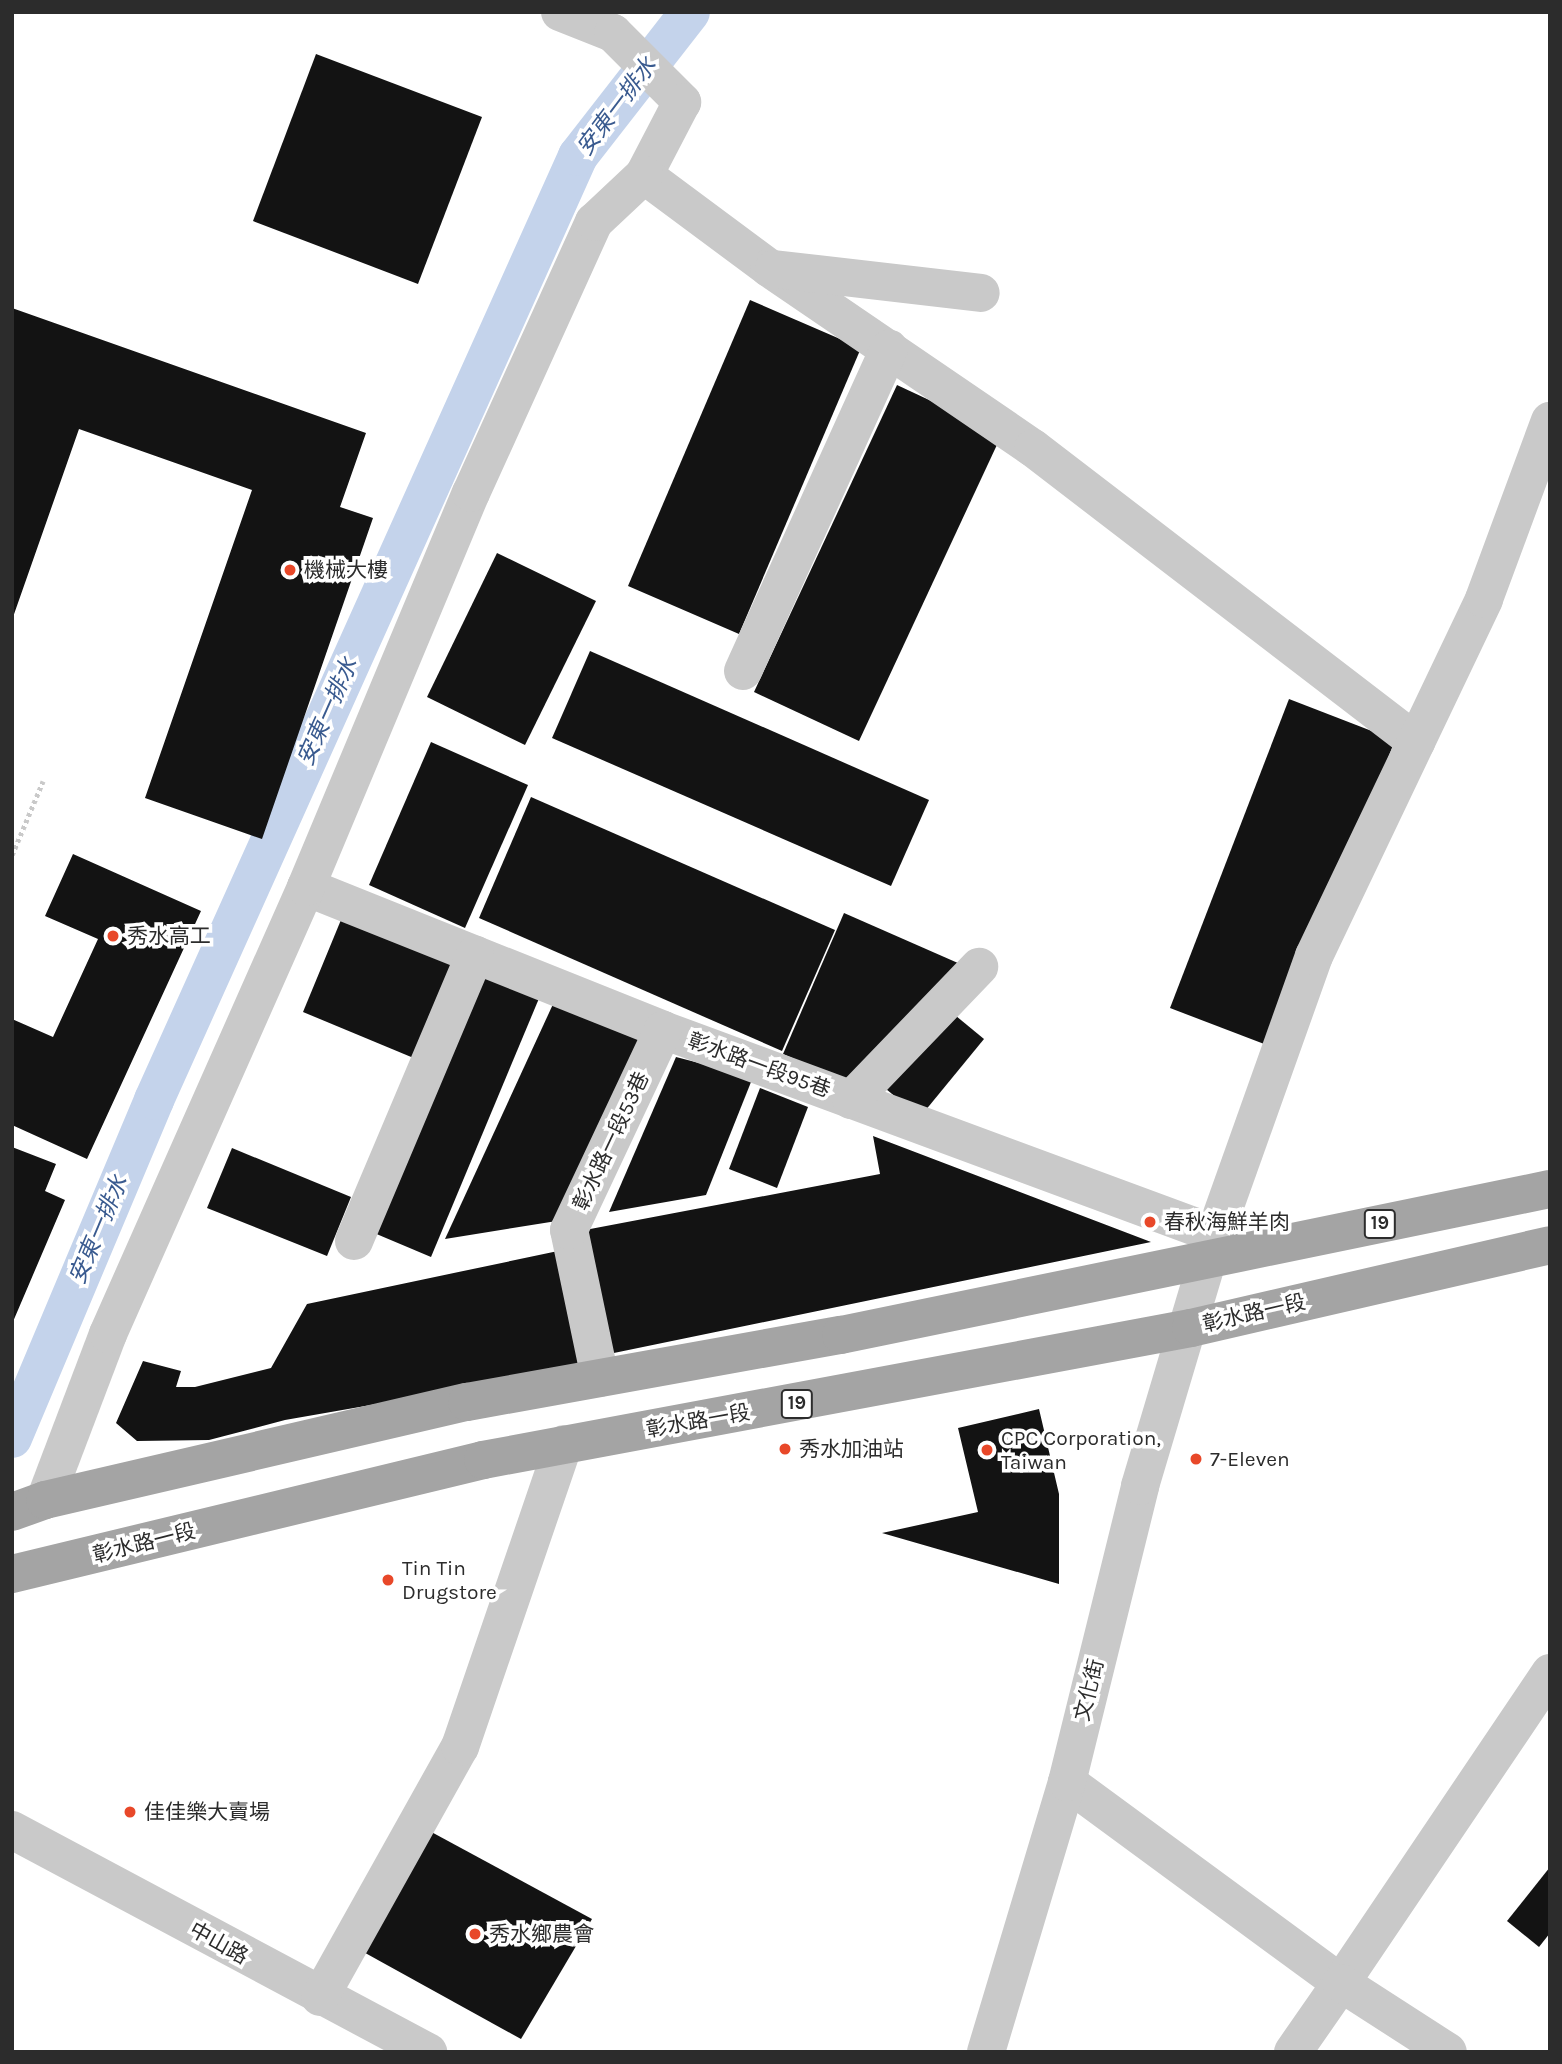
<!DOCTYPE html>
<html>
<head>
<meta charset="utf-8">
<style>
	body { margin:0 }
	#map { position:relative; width:1562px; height:2064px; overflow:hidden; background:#fff; font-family:Karla,"Noto Sans TC",sans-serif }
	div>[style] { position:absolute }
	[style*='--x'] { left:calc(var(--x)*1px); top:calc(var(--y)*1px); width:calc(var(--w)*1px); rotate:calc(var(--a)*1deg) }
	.canal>* { height:40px; margin:-20px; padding:0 20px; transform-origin:20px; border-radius:20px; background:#c4d3eb }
	.building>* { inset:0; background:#131313 }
	.path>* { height:4.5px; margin-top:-2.25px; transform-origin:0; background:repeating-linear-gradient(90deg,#c9c9c9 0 3.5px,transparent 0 7px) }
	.minor>* { height:38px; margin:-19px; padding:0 19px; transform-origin:19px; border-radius:19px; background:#c9c9c9 }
	.major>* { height:38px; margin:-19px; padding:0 19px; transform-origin:19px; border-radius:19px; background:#a4a4a4 }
	.dots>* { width:19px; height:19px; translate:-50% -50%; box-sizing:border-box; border:4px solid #fff; border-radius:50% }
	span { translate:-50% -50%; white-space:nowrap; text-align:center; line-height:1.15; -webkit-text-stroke:7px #fff; paint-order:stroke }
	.shield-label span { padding:2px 5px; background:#fff; border:2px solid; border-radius:5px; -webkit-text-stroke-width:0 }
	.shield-label { font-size:19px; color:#2c2c2c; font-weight:700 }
	.poi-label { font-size:21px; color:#2c2c2c }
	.left { translate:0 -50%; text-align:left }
	.street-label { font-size:21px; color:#2c2c2c }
	.water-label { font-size:23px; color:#395a8f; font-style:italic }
	.frame { position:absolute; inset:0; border:14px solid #2c2c2c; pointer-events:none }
</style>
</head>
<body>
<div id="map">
	<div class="canal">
		<div style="--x:12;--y:1438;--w:367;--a:-67.2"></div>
		<div style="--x:154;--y:1100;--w:1035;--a:-65.81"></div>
		<div style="--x:578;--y:156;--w:182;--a:-52.1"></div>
	</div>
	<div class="building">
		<div style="clip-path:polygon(316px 54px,482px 117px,418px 284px,253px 221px)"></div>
		<div style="clip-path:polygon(750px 300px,861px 348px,739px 634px,628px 586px)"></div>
		<div style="clip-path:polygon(12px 308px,366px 433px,340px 507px,373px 518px,262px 839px,145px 798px,252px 490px,79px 429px,12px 620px)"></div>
		<div style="clip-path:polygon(897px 385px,1002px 434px,859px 741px,754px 692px)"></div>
		<div style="clip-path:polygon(497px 553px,596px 601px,525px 745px,427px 697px)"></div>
		<div style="clip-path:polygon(590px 651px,929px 800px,891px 886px,552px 738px)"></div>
		<div style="clip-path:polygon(1289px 699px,1395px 740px,1277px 1049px,1170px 1008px)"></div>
		<div style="clip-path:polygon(431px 742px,528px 785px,465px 928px,369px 885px)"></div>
		<div style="clip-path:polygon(531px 797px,835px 930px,782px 1051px,479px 918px)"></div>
		<div style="clip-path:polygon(73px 854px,201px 911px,87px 1159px,12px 1125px,12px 1019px,53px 1037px,98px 939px,45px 916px)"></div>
		<div style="clip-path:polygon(844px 913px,967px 967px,854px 1085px,783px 1054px)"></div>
		<div style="clip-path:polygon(343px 915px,456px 963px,416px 1059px,303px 1012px)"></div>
		<div style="clip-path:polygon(476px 969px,540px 996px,431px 1257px,367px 1230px)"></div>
		<div style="clip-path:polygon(554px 1002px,647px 1037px,563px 1220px,445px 1239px)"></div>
		<div style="clip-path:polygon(950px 1011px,984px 1039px,920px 1117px,886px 1089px)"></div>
		<div style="clip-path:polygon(676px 1057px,753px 1077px,706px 1195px,609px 1212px)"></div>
		<div style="clip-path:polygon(760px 1088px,808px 1107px,777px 1188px,729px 1169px)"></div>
		<div style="clip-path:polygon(873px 1136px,1151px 1242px,609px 1354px,585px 1230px,880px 1174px)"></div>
		<div style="clip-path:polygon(12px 1147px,56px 1164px,45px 1191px,65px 1200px,12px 1324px)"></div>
		<div style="clip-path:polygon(232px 1148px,351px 1197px,327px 1256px,207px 1208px)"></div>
		<div style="clip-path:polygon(558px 1251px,584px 1368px,285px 1420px,209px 1440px,137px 1441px,116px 1423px,143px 1361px,181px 1371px,176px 1387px,195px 1387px,271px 1368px,307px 1304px)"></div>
		<div style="clip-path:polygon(1039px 1409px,1059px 1494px,1059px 1584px,882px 1533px,978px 1512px,958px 1428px)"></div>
		<div style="clip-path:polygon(424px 1828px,592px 1919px,521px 2039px,358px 1949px)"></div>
		<div style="clip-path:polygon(1550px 1867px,1550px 1933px,1539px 1947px,1507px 1921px)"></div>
	</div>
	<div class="path">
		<div style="--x:12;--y:855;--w:80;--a:-67.3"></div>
	</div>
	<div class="minor">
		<div style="--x:560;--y:12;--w:57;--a:21.6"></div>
		<div style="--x:613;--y:33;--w:98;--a:45"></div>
		<div style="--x:682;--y:102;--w:82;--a:117.5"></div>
		<div style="--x:644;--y:175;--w:156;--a:36.6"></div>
		<div style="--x:769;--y:268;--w:320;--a:34.3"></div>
		<div style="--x:1033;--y:448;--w:483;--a:37.5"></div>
		<div style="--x:774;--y:269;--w:208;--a:6.6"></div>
		<div style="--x:743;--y:671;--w:354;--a:-65.6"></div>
		<div style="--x:306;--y:887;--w:385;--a:21.8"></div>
		<div style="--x:663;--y:1030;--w:588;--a:20.28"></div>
		<div style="--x:851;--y:1100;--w:185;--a:-46.1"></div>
		<div style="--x:354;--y:1241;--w:311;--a:-67.1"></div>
		<div style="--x:600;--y:1378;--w:151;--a:-101.8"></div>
		<div style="--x:569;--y:1230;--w:221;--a:-64.8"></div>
		<div style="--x:45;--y:1500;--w:178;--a:-69.2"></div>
		<div style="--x:108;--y:1334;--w:489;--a:-66.1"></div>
		<div style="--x:306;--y:887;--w:427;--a:-67.3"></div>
		<div style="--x:471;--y:493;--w:298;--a:-65.6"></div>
		<div style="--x:594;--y:222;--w:69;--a:-43.2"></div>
		<div style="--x:1067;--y:1782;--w:340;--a:36.3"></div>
		<div style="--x:1341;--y:1983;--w:374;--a:-56"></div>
		<div style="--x:12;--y:1830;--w:472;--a:28.1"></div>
		<div style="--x:320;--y:1997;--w:287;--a:-60.8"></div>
		<div style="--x:460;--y:1747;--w:320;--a:-71.1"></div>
		<div style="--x:986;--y:2052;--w:282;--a:-73.3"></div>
		<div style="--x:1067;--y:1782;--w:305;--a:-76.1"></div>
		<div style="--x:1140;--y:1486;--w:263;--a:-73.4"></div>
		<div style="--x:1215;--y:1234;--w:295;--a:-70.4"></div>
		<div style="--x:1314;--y:956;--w:395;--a:-64.5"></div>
		<div style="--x:1484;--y:599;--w:190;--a:-69.7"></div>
		<div style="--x:1293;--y:2052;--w:84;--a:-55.2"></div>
		<div style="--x:1341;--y:1983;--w:127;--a:32.8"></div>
	</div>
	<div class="major">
		<div style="--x:12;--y:1512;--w:35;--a:-20"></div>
		<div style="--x:45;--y:1500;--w:433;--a:-13.1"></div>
		<div style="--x:467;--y:1402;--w:380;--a:-10.2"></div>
		<div style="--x:841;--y:1335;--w:724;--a:-11.64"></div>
		<div style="--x:12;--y:1574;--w:485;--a:-13.6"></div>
		<div style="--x:483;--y:1460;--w:720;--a:-10.56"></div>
		<div style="--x:1191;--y:1328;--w:368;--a:-13"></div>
	</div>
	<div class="dots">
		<div style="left:290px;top:570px;background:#e84829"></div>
		<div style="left:113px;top:936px;background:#e84829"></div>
		<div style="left:1150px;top:1222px;background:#e84829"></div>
		<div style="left:785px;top:1449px;background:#e84829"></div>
		<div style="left:987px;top:1450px;background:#e84829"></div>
		<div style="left:1196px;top:1459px;background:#e84829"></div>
		<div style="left:388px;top:1580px;background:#e84829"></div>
		<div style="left:130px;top:1812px;background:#e84829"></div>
		<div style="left:475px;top:1934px;background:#e84829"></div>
	</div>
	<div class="shield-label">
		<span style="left:1380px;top:1224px">19</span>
		<span style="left:797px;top:1404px">19</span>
	</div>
	<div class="poi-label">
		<span class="left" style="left:304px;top:570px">機械大樓</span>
		<span class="left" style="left:127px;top:936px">秀水高工</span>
		<span class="left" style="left:1164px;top:1222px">春秋海鮮羊肉</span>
		<span class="left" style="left:1001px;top:1450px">CPC Corporation,<br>Taiwan</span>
		<span class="left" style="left:799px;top:1449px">秀水加油站</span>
		<span class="left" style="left:1210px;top:1459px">7-Eleven</span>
		<span class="left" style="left:402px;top:1580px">Tin Tin<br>Drugstore</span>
		<span class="left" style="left:144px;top:1812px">佳佳樂大賣場</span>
		<span class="left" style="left:489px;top:1934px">秀水鄉農會</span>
	</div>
	<div class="street-label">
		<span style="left:759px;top:1065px;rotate:20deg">彰水路一段95巷</span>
		<span style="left:611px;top:1141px;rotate:-65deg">彰水路一段53巷</span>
		<span style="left:1254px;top:1313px;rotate:-13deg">彰水路一段</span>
		<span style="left:698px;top:1421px;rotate:-10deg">彰水路一段</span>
		<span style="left:144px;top:1543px;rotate:-14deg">彰水路一段</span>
		<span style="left:1089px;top:1690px;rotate:-76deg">文化街</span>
		<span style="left:219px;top:1943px;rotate:29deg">中山路</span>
	</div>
	<div class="water-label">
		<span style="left:617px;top:107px;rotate:-53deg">安東一排水</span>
		<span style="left:328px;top:712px;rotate:-66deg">安東一排水</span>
		<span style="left:99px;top:1230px;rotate:-67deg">安東一排水</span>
	</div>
	<div class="frame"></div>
</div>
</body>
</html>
